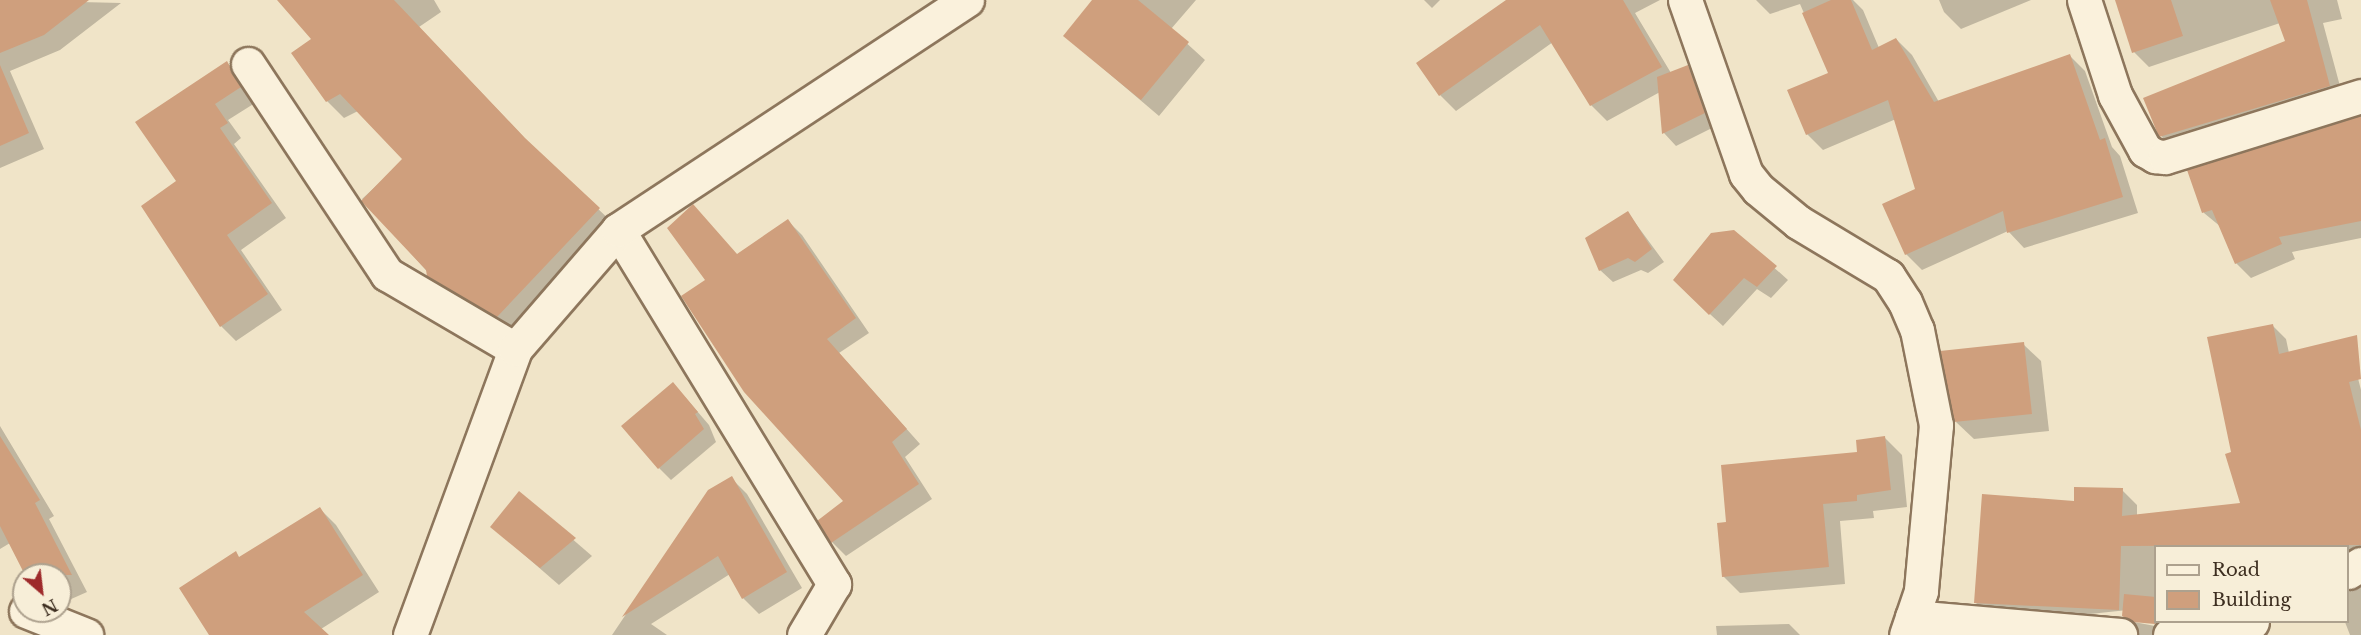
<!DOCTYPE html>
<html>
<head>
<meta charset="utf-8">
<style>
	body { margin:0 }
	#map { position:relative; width:2361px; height:635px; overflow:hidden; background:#f0e4c8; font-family:"Libre Baskerville",serif }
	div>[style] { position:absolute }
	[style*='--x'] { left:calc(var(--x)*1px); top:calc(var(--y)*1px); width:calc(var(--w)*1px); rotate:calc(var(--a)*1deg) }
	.shadow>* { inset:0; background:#0003 }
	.building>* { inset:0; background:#cf9f7d }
	.roads { filter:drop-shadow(2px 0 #8d765c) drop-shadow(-2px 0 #8d765c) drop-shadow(0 2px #8d765c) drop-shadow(0 -2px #8d765c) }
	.minor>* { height:33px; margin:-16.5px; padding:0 16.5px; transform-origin:16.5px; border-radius:16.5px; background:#faf1dc }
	span { translate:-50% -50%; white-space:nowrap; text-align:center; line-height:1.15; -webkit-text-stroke:5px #f7eed8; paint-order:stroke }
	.legend { position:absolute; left:2154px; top:545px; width:195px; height:78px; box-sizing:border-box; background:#f7eed8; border:2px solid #ada18e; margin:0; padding:8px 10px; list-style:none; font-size:18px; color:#3d2e20 }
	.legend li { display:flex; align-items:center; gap:12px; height:30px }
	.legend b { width:30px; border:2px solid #ada18e }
	.north { position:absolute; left:12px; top:563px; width:60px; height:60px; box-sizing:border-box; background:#f7eed8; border:2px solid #ada18e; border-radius:50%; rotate:152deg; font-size:16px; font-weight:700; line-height:24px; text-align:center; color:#3d2e20 }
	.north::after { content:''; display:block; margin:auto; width:21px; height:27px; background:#9e2a2b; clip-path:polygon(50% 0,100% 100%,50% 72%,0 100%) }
</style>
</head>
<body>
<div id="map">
	<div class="shadow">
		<div style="clip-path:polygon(0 0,121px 3px,60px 50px,10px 71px,44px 149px,0 168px)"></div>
		<div style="clip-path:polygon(279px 0,434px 0,441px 12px,419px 27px,532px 146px,616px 226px,515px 333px,443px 289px,362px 199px,404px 160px,358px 111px,344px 118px,327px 101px,313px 39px)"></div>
		<div style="clip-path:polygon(1094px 0,1196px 0,1171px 29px,1205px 60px,1159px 116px,1065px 36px)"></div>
		<div style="clip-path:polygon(1424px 0,1440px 0,1432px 8px)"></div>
		<div style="clip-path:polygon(1508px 0,1660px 0,1635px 13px,1671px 73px,1687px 66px,1700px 79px,1716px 126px,1676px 146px,1664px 133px,1660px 92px,1607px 121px,1591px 105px,1553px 42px,1456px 111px,1440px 95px)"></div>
		<div style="clip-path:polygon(1756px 0,1853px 0,1863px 10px,1879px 48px,1896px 39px,1912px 55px,1939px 102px,2069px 55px,2085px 71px,2112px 147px,2120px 156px,2138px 213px,2024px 248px,2008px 231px,1922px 270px,1906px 254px,1916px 190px,1896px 119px,1823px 150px,1807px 134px,1830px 73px,1800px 4px,1770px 14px)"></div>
		<div style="clip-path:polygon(1939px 0,2031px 0,1961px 29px,1944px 12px)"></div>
		<div style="clip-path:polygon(2116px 0,2337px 0,2342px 19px,2323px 23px,2344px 101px,2177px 152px,2162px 137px,2145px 99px,2287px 42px,2280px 23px,2149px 67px,2134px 52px)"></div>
		<div style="clip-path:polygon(227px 63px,241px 77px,255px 103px,228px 120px,241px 138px,234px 144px,286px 218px,241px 250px,282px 310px,236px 341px,221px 326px,178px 182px)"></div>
		<div style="clip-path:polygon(2361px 119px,2361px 238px,2292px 252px,2295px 259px,2251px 278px,2236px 263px,2221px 227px,2204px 213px,2189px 171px)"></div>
		<div style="clip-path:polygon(1628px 213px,1664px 262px,1648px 273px,1641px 270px,1613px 282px,1600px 270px)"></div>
		<div style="clip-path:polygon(788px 221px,802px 235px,869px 333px,839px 353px,920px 444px,905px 457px,932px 499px,846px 556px,832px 542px,845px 501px,707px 280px)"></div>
		<div style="clip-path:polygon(1734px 232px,1788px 280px,1771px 298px,1757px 289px,1723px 326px,1687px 293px)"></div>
		<div style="clip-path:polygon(2272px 325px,2286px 339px,2289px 353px,2352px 355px,2361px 390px,2361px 558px,2348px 564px,2348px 546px,2247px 546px,2228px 506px,2242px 505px,2233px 453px)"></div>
		<div style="clip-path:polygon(2023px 344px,2041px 361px,2049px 431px,1974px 439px,1956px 422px)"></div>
		<div style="clip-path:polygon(685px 397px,709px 425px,716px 442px,671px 480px,659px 468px)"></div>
		<div style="clip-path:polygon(0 426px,54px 516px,49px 519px,87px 592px,60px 604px,60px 575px,26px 575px,10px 543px,0 549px)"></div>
		<div style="clip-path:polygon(1885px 438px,1902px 455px,1907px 507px,1873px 511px,1874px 518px,1840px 521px,1845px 584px,1740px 593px,1723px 576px,1728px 524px)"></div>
		<div style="clip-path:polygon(731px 478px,747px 494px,802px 588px,759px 614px,743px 598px,730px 574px,651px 624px,667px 635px,612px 635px,709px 491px)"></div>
		<div style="clip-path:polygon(2122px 490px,2137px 505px,2137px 516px,2224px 524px,2227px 546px,2156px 546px,2156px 607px,2052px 618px,1991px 618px,1975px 602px,2075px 502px)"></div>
		<div style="clip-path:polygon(519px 493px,592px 556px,559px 585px,492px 527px)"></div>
		<div style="clip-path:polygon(320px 509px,336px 525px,379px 592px,321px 629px,327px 635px,211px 635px,240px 558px)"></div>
		<div style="clip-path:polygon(2361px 588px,2361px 635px,2350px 635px,2345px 622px,2348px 589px)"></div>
		<div style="clip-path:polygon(2134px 622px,2155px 626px,2164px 635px,2138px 635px)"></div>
		<div style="clip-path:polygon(1789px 624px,1800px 635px,1717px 635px,1716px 626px)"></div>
	</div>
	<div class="building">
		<div style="clip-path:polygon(0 0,89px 0,44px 35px,0 53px)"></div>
		<div style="clip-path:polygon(277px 0,394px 0,525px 138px,600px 208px,497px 317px,427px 276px,426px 270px,361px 201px,402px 159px,340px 94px,326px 102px,291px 53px,311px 39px)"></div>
		<div style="clip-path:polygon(1092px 0,1138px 0,1189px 42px,1141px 100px,1063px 36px)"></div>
		<div style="clip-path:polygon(1506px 0,1623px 0,1662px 67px,1590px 106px,1540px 25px,1439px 96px,1416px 63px)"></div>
		<div style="clip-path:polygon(1831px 0,1851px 0,1872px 50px,1896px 38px,1934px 102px,2070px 54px,2100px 140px,2105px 138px,2123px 197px,2007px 233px,2003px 211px,1905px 255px,1882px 204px,1915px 189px,1888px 100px,1806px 135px,1787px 90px,1828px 73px,1802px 13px)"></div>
		<div style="clip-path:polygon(2115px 0,2171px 0,2183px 36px,2132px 53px)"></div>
		<div style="clip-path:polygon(2270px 0,2307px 0,2330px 86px,2159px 137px,2143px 98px,2285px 41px)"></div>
		<div style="clip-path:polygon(227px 61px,241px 87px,215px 104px,228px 123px,220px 128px,272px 203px,227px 235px,268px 294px,220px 327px,141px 206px,176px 181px,135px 122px)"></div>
		<div style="clip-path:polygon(0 65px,29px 133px,0 146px)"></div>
		<div style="clip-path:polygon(1688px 65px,1705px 113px,1662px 134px,1657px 77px)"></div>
		<div style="clip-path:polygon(2361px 116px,2361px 221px,2279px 237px,2282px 244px,2235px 264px,2212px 210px,2202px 213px,2187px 170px)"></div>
		<div style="clip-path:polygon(693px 204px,737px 254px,788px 219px,856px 318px,827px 339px,907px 429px,892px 442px,919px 484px,831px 543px,817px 521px,843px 501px,744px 392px,681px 296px,705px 280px,667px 228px)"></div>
		<div style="clip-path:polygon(1628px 211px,1652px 249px,1635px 262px,1628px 258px,1599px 271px,1585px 238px)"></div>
		<div style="clip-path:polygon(1734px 230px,1777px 266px,1757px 287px,1744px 278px,1709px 315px,1673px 280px,1711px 233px)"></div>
		<div style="clip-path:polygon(2273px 324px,2279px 354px,2357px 335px,2361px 379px,2349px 382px,2361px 430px,2361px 545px,2121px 546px,2119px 610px,1974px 603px,1982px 494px,2074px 501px,2074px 487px,2123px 488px,2122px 516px,2240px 503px,2225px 454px,2231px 452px,2207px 337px)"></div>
		<div style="clip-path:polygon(2024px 342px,2032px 414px,1954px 422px,1940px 351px)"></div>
		<div style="clip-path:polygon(673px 382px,698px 412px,695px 414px,704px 429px,658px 469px,621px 426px)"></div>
		<div style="clip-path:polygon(0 436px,40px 500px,35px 503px,72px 575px,25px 575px,0 526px)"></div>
		<div style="clip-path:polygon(1885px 436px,1891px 490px,1857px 495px,1857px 501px,1823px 504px,1829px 567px,1722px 577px,1717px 523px,1726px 522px,1721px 465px,1857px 452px,1856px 440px)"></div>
		<div style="clip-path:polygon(732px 476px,787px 572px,742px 599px,718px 556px,622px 617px,708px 490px)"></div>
		<div style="clip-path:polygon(519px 491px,576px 538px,540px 568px,490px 527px)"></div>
		<div style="clip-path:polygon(320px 507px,363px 575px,304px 612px,329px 635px,209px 635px,179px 588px,236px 551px,239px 557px)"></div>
		<div style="clip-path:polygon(2124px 594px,2156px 597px,2155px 624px,2133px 622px,2122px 616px)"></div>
	</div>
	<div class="roads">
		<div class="minor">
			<div style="--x:1685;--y:0;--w:184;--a:70.7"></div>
			<div style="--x:1746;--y:174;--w:19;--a:51"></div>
			<div style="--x:1758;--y:189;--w:52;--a:39.5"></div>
			<div style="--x:1798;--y:222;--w:105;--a:31"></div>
			<div style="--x:1888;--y:276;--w:31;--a:57"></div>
			<div style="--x:1905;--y:302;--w:30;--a:67"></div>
			<div style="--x:1917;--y:330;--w:97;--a:78.7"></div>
			<div style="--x:1936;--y:425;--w:167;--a:95.2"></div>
			<div style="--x:1921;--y:591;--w:46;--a:108.8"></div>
			<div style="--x:2084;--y:0;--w:100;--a:71.9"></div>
			<div style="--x:2115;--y:95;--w:63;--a:61.4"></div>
			<div style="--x:2145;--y:150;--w:12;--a:31"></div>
			<div style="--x:2155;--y:156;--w:10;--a:6"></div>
			<div style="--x:2165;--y:157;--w:205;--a:-17.3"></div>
			<div style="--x:248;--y:64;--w:252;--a:56.5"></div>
			<div style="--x:387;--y:274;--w:148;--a:30.4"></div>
			<div style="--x:618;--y:230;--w:415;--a:58.6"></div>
			<div style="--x:834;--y:584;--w:59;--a:120.5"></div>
			<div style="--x:2348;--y:572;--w:15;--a:-32"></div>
			<div style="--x:26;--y:611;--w:65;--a:21.8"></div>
			<div style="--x:1912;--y:617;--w:209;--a:4.9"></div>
			<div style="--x:410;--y:635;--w:305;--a:-69.8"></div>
			<div style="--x:515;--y:349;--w:157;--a:-49.1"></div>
			<div style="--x:618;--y:230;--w:418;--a:-33.4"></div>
			<div style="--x:2170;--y:635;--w:83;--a:-9"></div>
		</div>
	</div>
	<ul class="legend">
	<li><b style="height:8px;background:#faf1dc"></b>Road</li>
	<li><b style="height:16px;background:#cf9f7d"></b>Building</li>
	</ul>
	<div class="north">N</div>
</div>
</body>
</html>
